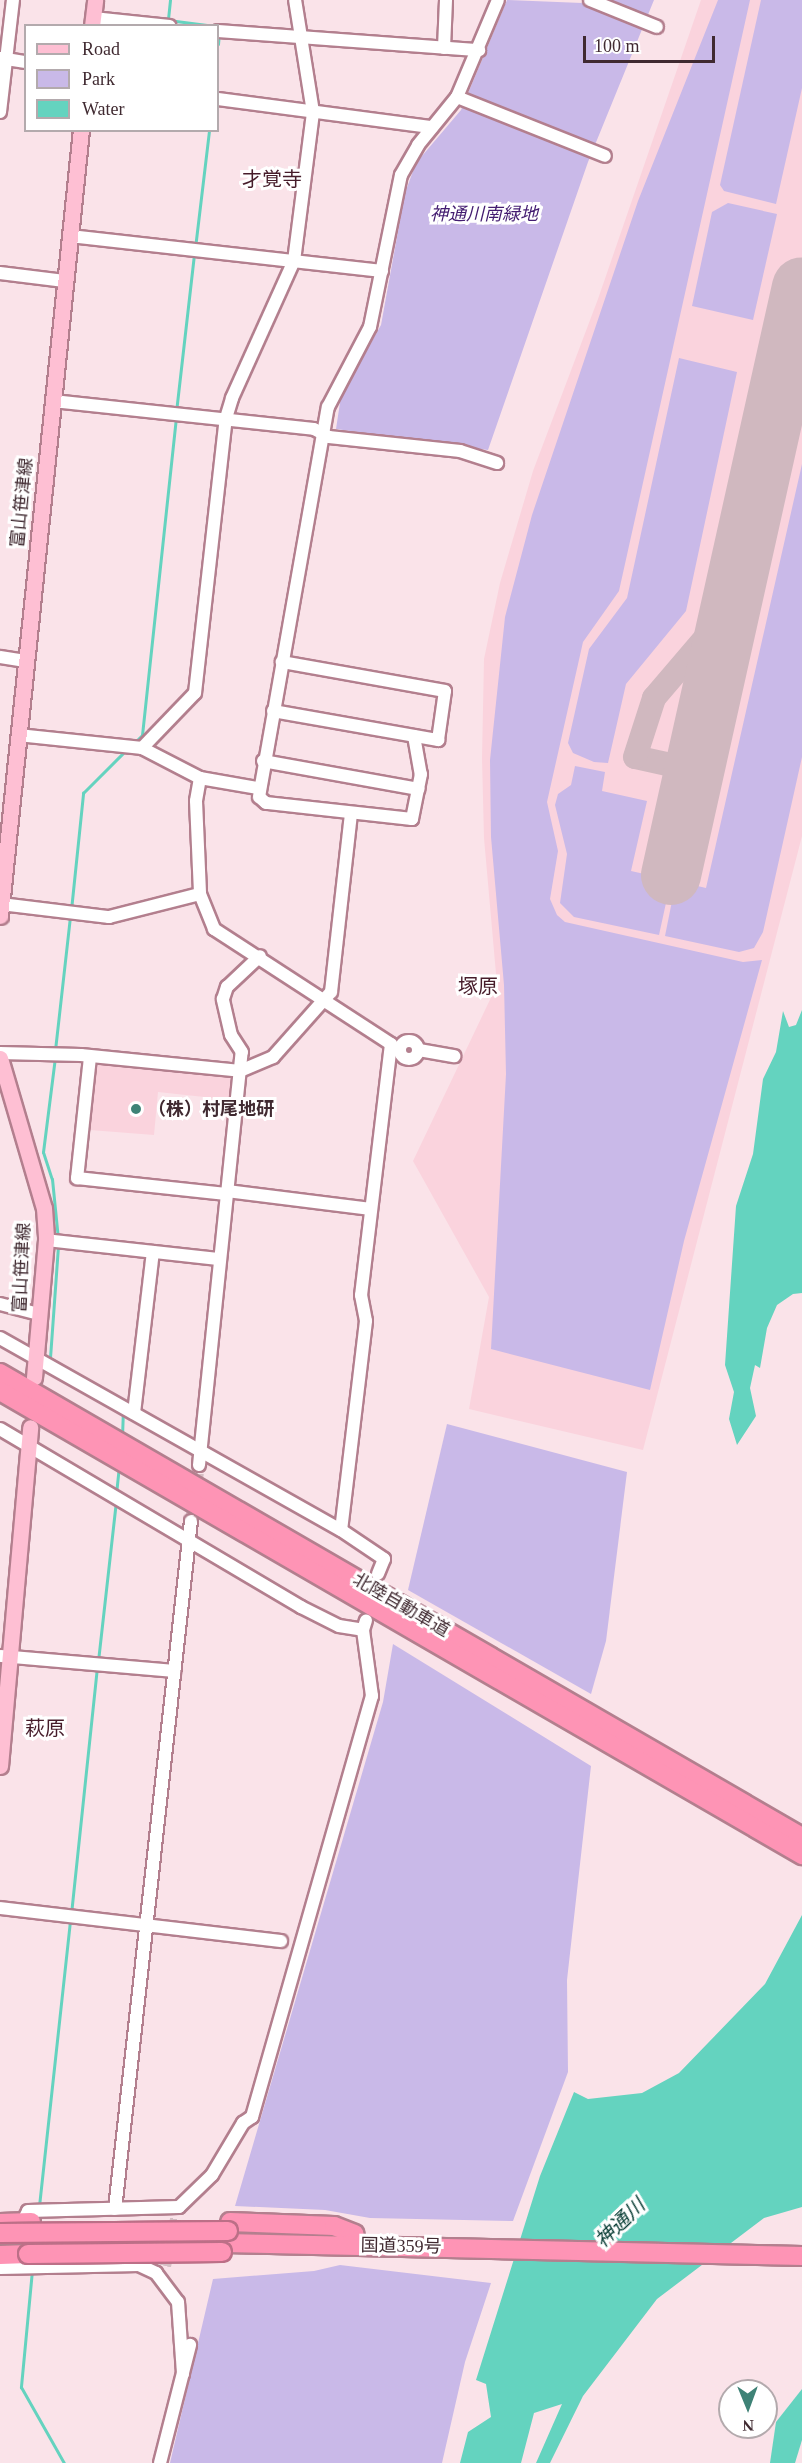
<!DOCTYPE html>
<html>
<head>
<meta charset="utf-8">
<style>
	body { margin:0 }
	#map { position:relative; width:802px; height:2463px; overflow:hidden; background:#fae3e9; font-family:"Times New Roman","Noto Sans JP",serif }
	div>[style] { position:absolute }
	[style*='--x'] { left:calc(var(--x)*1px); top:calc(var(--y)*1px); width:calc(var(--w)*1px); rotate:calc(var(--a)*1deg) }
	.built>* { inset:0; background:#fad3dd }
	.green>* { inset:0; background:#c9b9e8 }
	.water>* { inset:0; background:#64d3bf }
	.stream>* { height:3px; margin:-1.5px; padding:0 1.5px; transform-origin:1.5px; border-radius:1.5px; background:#64d3bf }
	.taxiway>* { height:24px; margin:-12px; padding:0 12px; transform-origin:12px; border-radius:12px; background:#d0b8bf }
	.runway>* { height:60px; margin:-30px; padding:0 30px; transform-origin:30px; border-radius:30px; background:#d0b8bf }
	.minor-tunnel>* { height:12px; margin-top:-6px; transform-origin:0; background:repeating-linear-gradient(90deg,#d5bec4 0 12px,transparent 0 18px) }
	.roads { filter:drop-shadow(2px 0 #b37f8e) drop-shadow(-2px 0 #b37f8e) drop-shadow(0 2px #b37f8e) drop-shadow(0 -2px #b37f8e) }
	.minor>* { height:12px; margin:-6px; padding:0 6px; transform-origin:6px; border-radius:6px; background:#fff }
	.minor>.ring { margin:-6px; padding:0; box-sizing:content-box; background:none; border:12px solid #fff; border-radius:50% }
	.major>* { height:15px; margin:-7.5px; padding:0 7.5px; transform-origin:7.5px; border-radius:7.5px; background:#febfd3 }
	.highway>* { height:18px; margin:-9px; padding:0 9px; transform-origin:9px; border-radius:9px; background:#fe94b5 }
	.bridges { filter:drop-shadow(2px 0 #bc6f87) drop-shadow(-2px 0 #bc6f87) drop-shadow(0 2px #bc6f87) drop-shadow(0 -2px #bc6f87) }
	.highway-bridge>* { height:18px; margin:-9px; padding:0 9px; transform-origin:9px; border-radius:9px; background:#fe94b5 }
	.dots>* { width:16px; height:16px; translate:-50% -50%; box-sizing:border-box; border:3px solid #fff; border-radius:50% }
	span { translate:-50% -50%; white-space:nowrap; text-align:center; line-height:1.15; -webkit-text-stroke:6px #fff; paint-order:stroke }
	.park-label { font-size:18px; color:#431c70; font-style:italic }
	.street-label { font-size:18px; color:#402a31 }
	.poi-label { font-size:18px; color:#402a31; font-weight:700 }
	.left { translate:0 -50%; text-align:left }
	.neighbourhood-label { font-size:20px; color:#461c2a }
	.water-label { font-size:20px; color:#0a3e36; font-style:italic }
	.legend { position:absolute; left:24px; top:24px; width:195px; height:108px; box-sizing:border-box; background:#fff; border:2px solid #b3aaad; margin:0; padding:8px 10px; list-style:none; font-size:18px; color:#402a31 }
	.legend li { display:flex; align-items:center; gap:12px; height:30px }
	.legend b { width:30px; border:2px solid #b3aaad }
	.north { position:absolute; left:718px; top:2379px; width:60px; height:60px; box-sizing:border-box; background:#fff; border:2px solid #b3aaad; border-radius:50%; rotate:179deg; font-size:16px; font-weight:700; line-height:24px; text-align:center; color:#402a31 }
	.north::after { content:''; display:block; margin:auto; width:21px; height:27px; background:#3e8276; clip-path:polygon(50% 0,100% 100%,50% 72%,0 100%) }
	.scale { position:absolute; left:583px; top:36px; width:132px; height:27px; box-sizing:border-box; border:3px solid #402a31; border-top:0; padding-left:8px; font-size:18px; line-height:21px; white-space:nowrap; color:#402a31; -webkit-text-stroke:4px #fff; paint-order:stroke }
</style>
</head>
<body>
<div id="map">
	<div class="built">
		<div style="clip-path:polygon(701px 0,802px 0,802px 836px,643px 1450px,469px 1409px,489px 1297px,413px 1161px,497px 985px,484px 838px,482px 758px,484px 659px,500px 583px,533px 471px,598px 299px)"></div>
		<div style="clip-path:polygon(94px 1063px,234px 1075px,232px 1100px,158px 1092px,154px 1135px,90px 1130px)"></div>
	</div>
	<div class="green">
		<div style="clip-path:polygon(507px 0,582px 3px,583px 0,654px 0,588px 162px,488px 450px,336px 429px,341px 396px,381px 325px,405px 193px,416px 163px,461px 110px)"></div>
		<div style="clip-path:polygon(718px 0,750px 0,619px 591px,583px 642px,547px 802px,558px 851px,550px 899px,557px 915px,565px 922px,743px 962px,762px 960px,684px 1241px,650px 1390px,491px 1349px,506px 1074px,504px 985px,491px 837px,490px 760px,505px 617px,532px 515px,638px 201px)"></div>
		<div style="clip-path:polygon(761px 0,802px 0,802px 88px,776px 204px,724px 191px,720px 185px)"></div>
		<div style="clip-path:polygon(728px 203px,777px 214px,753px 320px,692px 306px,712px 212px)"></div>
		<div style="clip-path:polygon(679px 358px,737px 372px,686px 611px,626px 684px,608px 763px,594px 762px,573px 753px,568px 743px,589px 649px,627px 598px)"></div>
		<div style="clip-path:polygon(802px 464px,802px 757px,763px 932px,754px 948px,739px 952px,665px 936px,676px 881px,706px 888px)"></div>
		<div style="clip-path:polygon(575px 766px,605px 772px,602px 791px,647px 801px,631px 871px,671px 880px,659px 935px,574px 917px,560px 903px,567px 854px,555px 805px,558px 794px,571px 785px)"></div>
		<div style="clip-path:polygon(447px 1424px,627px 1472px,606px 1641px,591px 1694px,408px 1590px)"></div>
		<div style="clip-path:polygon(393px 1644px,591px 1766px,567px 1980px,568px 2072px,513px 2221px,370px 2218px,325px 2210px,235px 2206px,383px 1702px)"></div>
		<div style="clip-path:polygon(340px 2265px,491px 2283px,465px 2362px,442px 2463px,170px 2463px,213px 2279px,314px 2271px)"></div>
	</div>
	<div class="water">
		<div style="clip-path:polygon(802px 1010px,802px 1293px,793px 1294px,777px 1305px,767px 1328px,760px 1368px,755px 1365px,750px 1388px,756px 1416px,737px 1445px,729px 1419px,734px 1392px,725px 1365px,736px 1206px,753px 1154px,763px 1079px,776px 1052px,783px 1011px,789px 1027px,796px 1025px)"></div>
		<div style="clip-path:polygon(802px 1915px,802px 2207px,764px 2218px,657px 2299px,583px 2396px,550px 2463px,536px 2463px,562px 2404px,534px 2413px,521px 2463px,460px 2463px,468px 2432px,491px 2417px,486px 2384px,476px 2380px,540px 2176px,574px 2092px,588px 2099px,642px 2093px,679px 2073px,765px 1984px)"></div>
		<div style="clip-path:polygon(802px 2389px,802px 2440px,795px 2463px,770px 2463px,776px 2422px)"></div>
	</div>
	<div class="stream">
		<div style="--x:170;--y:0;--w:20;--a:96"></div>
		<div style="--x:168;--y:20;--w:47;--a:7.3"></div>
		<div style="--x:218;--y:44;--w:11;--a:-85"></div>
		<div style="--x:195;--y:248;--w:119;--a:-83.2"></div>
		<div style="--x:176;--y:412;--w:159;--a:-83.5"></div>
		<div style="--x:134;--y:743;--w:11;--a:-45"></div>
		<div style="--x:142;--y:735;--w:319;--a:-83.9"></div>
		<div style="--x:71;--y:910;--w:118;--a:-84.1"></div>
		<div style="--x:83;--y:793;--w:62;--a:-45"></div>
		<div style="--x:55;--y:1050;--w:135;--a:-83.6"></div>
		<div style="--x:55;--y:1057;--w:96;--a:97.2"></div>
		<div style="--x:43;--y:1152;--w:28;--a:72"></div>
		<div style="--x:52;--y:1179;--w:60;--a:84.3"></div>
		<div style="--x:58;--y:1246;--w:112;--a:94.1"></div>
		<div style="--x:50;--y:1358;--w:58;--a:31"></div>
		<div style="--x:122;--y:1437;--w:26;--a:-88"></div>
		<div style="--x:116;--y:1494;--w:27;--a:-84"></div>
		<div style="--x:98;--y:1661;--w:162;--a:-83.6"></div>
		<div style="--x:71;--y:1914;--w:248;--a:-84"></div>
		<div style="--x:39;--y:2206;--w:287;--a:-83.8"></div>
		<div style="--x:32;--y:2270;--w:118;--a:95.4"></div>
		<div style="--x:21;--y:2387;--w:87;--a:60.5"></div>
	</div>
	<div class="taxiway">
		<div style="--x:694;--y:770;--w:60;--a:-167.6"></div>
		<div style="--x:635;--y:757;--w:62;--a:-72.1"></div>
		<div style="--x:654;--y:698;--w:117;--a:-49.5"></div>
	</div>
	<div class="runway">
		<div style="--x:671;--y:875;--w:602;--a:-77.44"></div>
	</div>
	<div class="minor-tunnel">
		<div style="--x:191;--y:1521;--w:57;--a:-81.9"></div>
		<div style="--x:165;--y:2266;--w:61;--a:-76.7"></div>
	</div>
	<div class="roads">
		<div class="minor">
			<div style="--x:590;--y:0;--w:72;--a:21.9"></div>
			<div style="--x:93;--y:18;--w:77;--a:5.9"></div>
			<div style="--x:218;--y:31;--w:262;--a:4.2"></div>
			<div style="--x:444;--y:48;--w:48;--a:-87.6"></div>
			<div style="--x:0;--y:58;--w:26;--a:9"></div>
			<div style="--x:457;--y:97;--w:159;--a:21.7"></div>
			<div style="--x:218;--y:99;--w:216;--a:7.5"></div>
			<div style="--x:0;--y:112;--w:113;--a:-83.4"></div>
			<div style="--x:70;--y:236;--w:314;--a:6.4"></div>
			<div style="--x:0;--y:273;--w:65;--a:7"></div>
			<div style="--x:53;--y:401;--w:262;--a:6.1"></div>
			<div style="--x:314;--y:429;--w:17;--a:28"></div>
			<div style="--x:329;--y:437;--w:132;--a:6.1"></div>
			<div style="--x:460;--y:451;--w:39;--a:18"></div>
			<div style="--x:0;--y:657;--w:26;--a:9"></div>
			<div style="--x:273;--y:711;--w:168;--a:10"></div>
			<div style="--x:438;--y:740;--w:49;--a:-81.9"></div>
			<div style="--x:445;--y:691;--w:166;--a:-169.9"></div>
			<div style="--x:18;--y:735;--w:125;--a:6"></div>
			<div style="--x:142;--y:748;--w:65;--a:27.3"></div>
			<div style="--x:200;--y:778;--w:59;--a:9.8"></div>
			<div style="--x:414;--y:736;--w:39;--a:80"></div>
			<div style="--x:421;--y:774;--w:46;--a:101.3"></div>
			<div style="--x:412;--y:819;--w:147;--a:-173.7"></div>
			<div style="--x:266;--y:803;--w:9;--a:-139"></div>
			<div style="--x:259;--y:797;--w:396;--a:-80"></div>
			<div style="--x:328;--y:407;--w:90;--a:-62.3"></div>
			<div style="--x:370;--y:327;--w:155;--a:-78.5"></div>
			<div style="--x:401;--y:175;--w:34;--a:-60"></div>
			<div style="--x:418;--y:145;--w:62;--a:-50.9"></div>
			<div style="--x:457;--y:97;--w:105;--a:-67.1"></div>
			<div style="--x:142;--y:748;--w:76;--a:-46.1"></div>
			<div style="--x:195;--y:693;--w:277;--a:-83.6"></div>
			<div style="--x:226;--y:418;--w:21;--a:-73"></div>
			<div style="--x:232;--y:398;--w:150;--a:-65.7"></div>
			<div style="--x:294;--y:261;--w:150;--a:-82.7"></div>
			<div style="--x:313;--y:112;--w:113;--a:-99.1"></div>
			<div style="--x:263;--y:761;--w:158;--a:10.2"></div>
			<div style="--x:200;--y:778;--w:23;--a:100"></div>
			<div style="--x:196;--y:801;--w:93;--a:87.5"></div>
			<div style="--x:200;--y:894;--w:38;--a:68"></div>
			<div style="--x:214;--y:929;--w:211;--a:33"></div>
			<div style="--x:391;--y:1044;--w:253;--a:96.8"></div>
			<div style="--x:361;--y:1295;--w:26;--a:79"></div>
			<div style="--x:366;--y:1321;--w:210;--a:96.8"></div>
			<div style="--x:1;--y:904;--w:109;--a:6.9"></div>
			<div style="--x:109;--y:917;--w:94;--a:-14.2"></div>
			<div class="ring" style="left:400px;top:1041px;width:6px;height:6px"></div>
			<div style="--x:419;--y:1050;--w:36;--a:10"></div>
			<div style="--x:0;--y:1053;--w:81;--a:1.4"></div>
			<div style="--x:81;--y:1055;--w:160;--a:5.7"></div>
			<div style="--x:240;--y:1071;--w:36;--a:-23"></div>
			<div style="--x:273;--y:1057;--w:87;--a:-48.3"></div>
			<div style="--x:331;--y:992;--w:180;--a:-83.6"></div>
			<div style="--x:90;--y:1057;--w:122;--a:96.1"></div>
			<div style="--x:77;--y:1178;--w:150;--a:6.1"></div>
			<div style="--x:227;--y:1191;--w:145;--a:7.1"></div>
			<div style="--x:46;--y:1240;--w:174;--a:6.3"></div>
			<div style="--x:0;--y:1304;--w:40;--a:14.4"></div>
			<div style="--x:0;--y:1338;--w:391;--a:29.4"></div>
			<div style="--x:341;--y:1530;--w:52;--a:34"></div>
			<div style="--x:384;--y:1559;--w:16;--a:112"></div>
			<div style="--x:134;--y:1413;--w:162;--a:-83.3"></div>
			<div style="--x:0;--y:1429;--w:350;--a:30.6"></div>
			<div style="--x:301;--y:1607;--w:42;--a:26.6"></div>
			<div style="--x:339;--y:1626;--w:24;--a:9"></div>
			<div style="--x:199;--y:1465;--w:415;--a:-84.1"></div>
			<div style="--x:242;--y:1052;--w:20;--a:-123"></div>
			<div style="--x:231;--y:1035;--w:37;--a:-103"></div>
			<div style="--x:223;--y:999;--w:13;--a:-72"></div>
			<div style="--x:227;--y:987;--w:45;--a:-43.2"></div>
			<div style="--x:0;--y:1656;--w:175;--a:4.9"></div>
			<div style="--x:0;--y:1908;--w:283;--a:6.7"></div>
			<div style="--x:115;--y:2209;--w:692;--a:-83.7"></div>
			<div style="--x:22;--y:2223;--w:13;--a:-63"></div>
			<div style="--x:28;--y:2211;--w:151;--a:-1.5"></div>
			<div style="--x:179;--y:2207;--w:46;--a:-44.1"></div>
			<div style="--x:212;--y:2175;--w:61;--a:-59.2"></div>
			<div style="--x:243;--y:2123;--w:11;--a:-34"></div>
			<div style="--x:252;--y:2117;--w:438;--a:-74.1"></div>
			<div style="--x:372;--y:1696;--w:67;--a:-97.8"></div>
			<div style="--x:363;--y:1630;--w:10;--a:-73"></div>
			<div style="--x:0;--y:2268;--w:139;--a:-1.2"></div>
			<div style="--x:139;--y:2265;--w:19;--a:25"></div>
			<div style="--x:156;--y:2273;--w:36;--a:53"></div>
			<div style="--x:178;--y:2302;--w:72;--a:86"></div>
			<div style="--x:160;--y:2463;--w:122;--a:-75.7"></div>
		</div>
		<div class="major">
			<div style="--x:92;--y:26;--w:26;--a:-83"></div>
			<div style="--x:0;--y:916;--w:790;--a:-84.12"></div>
			<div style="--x:0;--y:1058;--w:156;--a:73.7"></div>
			<div style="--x:44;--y:1208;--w:32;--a:86"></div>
			<div style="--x:46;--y:1240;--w:138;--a:95"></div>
			<div style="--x:0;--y:1766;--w:340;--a:-84.9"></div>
		</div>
		<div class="highway">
			<div style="--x:0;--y:1373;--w:927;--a:30.05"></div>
			<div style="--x:0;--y:1391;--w:927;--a:30.05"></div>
			<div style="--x:230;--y:2222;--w:104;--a:2.2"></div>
			<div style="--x:334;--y:2226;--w:22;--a:21"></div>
			<div style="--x:0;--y:2223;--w:31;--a:-2"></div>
			<div style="--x:225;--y:2243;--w:577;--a:1.29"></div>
			<div style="--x:0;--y:2255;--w:28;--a:-2"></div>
		</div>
	</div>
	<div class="bridges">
		<div class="highway-bridge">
			<div style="--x:0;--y:2233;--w:228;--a:-0.5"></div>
			<div style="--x:28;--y:2254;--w:194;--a:-0.6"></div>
		</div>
	</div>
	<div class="dots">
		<div style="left:136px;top:1109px;background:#3e8276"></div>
	</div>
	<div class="park-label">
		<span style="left:484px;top:214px">神通川南緑地</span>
	</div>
	<div class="street-label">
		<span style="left:22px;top:503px;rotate:-84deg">富山笹津線</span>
		<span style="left:22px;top:1268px;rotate:-87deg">富山笹津線</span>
		<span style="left:401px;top:1605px;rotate:30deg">北陸自動車道</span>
		<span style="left:401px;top:2246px;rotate:1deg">国道359号</span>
	</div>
	<div class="poi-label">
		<span class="left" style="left:148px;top:1109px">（株）村尾地研</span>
	</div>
	<div class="neighbourhood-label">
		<span style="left:272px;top:179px">才覚寺</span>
		<span style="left:478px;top:986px">塚原</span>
		<span style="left:45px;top:1728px">萩原</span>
	</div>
	<div class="water-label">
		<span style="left:620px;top:2223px;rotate:-44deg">神通川</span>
	</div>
	<ul class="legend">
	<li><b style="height:8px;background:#febfd3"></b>Road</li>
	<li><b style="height:16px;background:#c9b9e8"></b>Park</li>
	<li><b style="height:16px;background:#64d3bf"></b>Water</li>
	</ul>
	<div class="north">N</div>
	<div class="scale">100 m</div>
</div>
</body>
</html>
